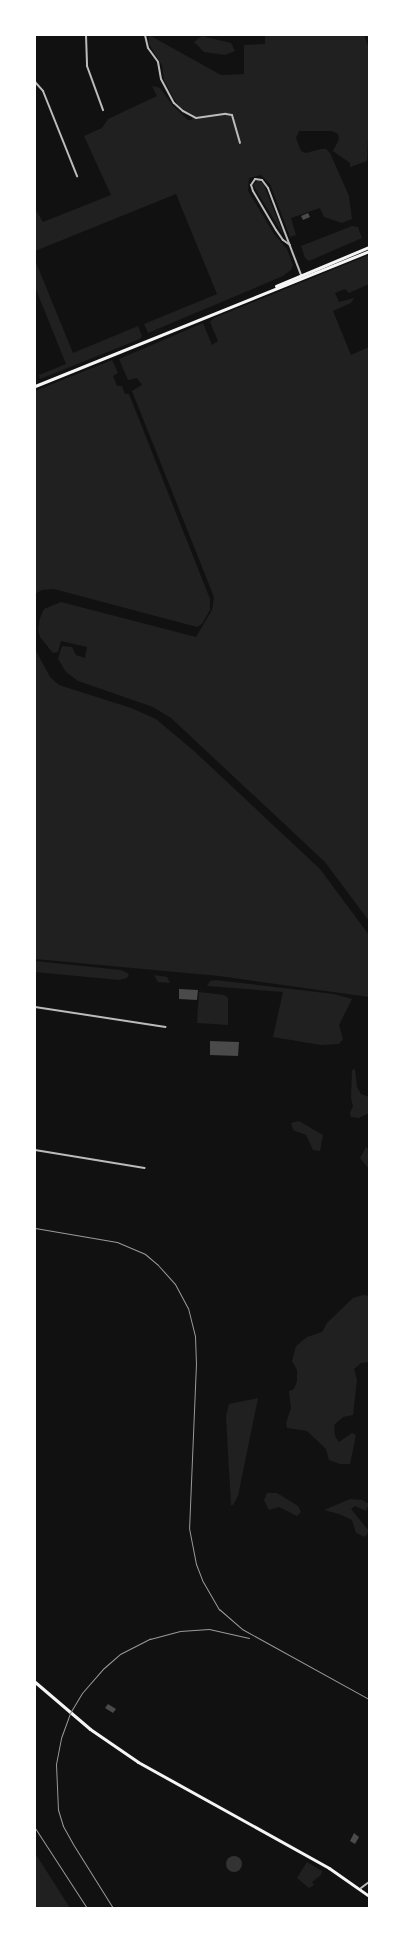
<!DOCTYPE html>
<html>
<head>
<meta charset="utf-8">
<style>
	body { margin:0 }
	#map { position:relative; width:404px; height:1943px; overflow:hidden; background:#111; font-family:"Noto Sans",sans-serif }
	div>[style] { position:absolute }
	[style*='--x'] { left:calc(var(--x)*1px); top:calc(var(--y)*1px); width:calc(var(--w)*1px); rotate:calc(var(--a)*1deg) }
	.green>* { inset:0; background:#202020 }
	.water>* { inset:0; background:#333 }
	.round { border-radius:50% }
	.building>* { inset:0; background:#4a4a4a }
	.minor>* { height:2px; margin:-1px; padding:0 1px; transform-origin:1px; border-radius:1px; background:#bcbcbc }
	.primary>* { height:3px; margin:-1.5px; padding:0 1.5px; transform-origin:1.5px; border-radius:1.5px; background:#f5f5f5 }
	.rail>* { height:1px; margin:-0.5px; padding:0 0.5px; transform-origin:0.5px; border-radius:0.5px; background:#9a9a9a }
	span { translate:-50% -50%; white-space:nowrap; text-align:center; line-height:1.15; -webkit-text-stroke:4.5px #fff; paint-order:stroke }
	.frame { position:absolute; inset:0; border:36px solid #fff; pointer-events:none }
</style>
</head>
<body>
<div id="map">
	<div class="green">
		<div style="clip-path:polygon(149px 35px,221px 75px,244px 74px,244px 45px,265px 44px,265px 35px,364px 35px,369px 49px,369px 116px,367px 161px,350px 167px,350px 163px,333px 151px,339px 139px,338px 134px,332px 131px,299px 131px,296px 138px,301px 151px,306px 153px,321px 149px,326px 149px,330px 153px,349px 196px,352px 219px,342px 223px,324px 217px,320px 208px,291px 218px,296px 235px,290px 237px,270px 184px,261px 175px,249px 178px,248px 191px,274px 234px,287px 249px,293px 265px,291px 270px,283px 276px,148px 333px,144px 324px,217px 294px,176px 194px,35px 251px,35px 209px,43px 222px,111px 195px,84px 136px,102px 128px,108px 119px,157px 96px,152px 86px,160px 88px,173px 106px,188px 120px,192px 120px,193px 115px,180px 107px,174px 99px,164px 80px,162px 65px,149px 44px)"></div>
		<div style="clip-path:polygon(202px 36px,231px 43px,235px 51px,225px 55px,204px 52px,194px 42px)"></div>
		<div style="clip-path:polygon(258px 180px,263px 183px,265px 188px,284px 236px,253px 185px)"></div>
		<div style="clip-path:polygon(352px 226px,358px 227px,362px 238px,309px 261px,305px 258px,301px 246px)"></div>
		<div style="clip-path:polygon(369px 255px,369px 284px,349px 293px,345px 289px,335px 293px,339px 302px,354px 298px,351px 303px,333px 311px,351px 355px,369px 347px,369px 921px,325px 862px,171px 718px,153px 707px,78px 681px,66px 672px,58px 659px,62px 646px,72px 647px,76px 655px,85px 658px,87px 647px,61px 641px,58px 652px,53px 653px,40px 637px,38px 630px,40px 618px,44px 609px,61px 602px,196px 637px,212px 610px,214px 597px,132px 391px,142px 385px,137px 378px,128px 380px,119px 359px,203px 323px,212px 345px,218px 341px,210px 322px,214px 318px)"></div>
		<div style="clip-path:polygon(35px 260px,73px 353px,138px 326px,142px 336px,140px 339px,40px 379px,39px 375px,66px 364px,35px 287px)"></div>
		<div style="clip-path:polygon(112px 360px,118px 373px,113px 376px,117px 386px,122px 386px,125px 394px,129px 394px,210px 599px,210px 610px,202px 624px,197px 627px,54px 589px,42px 590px,35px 594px,35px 391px)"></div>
		<div style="clip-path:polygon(35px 649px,50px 677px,59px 685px,131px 708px,156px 719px,194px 751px,320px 869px,369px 935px,369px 997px,219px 976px,35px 959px)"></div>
		<div style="clip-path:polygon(35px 961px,121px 970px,129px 974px,127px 978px,119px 980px,35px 972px)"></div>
		<div style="clip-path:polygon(154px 975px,167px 977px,170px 983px,158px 982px)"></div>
		<div style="clip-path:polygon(215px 980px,334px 994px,352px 999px,339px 1025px,343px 1039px,339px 1044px,321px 1045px,273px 1037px,283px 992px,207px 986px,210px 981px)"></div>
		<div style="clip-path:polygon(199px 992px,224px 995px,228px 998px,228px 1025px,197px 1023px)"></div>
		<div style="clip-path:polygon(355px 1069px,357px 1087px,361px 1094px,369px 1097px,369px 1113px,359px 1118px,351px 1117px,350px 1113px,353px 1106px,351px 1098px,352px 1070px)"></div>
		<div style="clip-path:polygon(299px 1121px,323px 1135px,320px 1151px,313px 1150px,306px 1135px,293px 1130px,291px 1123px)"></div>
		<div style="clip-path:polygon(366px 1147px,369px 1150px,369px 1169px,360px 1158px)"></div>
		<div style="clip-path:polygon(363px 1295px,369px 1296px,369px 1362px,361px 1363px,354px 1369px,357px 1380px,353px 1415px,343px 1417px,334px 1425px,335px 1436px,339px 1442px,352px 1433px,356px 1435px,350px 1464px,340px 1464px,329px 1460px,326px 1449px,307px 1431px,287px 1428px,286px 1423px,291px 1408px,289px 1391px,294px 1389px,297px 1381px,297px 1370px,292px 1361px,296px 1346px,307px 1337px,322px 1332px,327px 1323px,353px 1298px)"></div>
		<div style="clip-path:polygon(258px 1398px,238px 1496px,233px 1505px,231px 1505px,226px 1416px,229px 1404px)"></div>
		<div style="clip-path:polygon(267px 1493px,277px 1493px,298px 1506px,301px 1512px,297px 1516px,279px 1507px,269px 1510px,264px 1500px)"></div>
		<div style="clip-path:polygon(350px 1499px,363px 1500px,369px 1504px,366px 1511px,355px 1506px,351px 1509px,369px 1531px,365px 1537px,356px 1533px,352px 1520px,339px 1514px,324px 1510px)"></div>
		<div style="clip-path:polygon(35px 1853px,70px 1908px,35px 1908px)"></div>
		<div style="clip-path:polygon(307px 1862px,322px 1871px,321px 1875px,312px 1882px,314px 1885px,309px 1888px,297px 1878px)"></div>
	</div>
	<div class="water">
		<div class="round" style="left:226px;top:1856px;width:16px;height:16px"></div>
	</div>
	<div class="building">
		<div style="clip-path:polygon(308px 213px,310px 217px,303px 220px,301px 216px)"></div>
		<div style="clip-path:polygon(179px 989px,198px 990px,197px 1000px,179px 999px)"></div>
		<div style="clip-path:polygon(210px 1041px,239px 1042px,238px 1056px,210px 1055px)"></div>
		<div style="clip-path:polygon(108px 1704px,116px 1709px,113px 1713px,105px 1708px)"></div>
		<div style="clip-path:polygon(354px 1833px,359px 1837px,355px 1844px,350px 1841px)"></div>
	</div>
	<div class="minor">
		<div style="--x:86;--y:35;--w:31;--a:88"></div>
		<div style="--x:87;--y:66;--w:47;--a:70"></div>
		<div style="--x:145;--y:35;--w:13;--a:77"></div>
		<div style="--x:148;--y:48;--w:17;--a:54"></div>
		<div style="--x:158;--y:62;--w:17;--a:80"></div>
		<div style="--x:161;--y:79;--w:27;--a:62"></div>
		<div style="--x:174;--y:103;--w:12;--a:42"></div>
		<div style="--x:183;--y:111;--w:15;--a:28"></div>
		<div style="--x:196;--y:118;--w:30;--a:-8"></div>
		<div style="--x:226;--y:114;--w:6;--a:9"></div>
		<div style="--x:232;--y:115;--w:29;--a:74"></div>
		<div style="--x:35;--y:82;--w:12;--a:48"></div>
		<div style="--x:43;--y:91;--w:92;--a:68.2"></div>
		<div style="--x:290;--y:245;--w:9;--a:-144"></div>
		<div style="--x:283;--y:240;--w:12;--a:-125"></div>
		<div style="--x:276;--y:230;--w:45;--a:-120.5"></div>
		<div style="--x:253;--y:191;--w:6;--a:-108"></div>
		<div style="--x:251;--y:185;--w:7;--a:-56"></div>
		<div style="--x:255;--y:179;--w:7;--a:8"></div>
		<div style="--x:262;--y:180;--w:10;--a:53"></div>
		<div style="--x:268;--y:188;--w:93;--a:69.2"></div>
		<div style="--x:35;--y:1007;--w:132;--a:8.7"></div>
		<div style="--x:35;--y:1150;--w:111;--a:9.3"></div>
		<div style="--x:361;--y:1888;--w:10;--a:-37"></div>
	</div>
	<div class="primary">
		<div style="--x:276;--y:286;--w:101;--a:-22.8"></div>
		<div style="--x:35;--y:386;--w:360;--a:-22"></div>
		<div style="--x:35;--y:1682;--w:72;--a:40.5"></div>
		<div style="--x:90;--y:1729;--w:58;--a:34.5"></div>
		<div style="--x:138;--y:1762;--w:218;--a:29"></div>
		<div style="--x:329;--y:1868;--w:49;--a:35"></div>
	</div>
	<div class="rail">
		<div style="--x:35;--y:1228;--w:83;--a:9.7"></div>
		<div style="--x:117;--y:1242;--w:30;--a:23"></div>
		<div style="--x:145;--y:1254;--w:16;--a:40"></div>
		<div style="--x:157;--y:1264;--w:27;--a:48"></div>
		<div style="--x:175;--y:1284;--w:27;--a:62"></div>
		<div style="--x:188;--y:1308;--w:29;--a:76"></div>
		<div style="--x:195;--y:1336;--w:27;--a:88"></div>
		<div style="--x:196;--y:1363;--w:165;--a:92.4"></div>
		<div style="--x:189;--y:1528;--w:37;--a:79"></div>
		<div style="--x:196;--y:1564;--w:17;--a:69"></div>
		<div style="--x:202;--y:1580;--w:34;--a:60"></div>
		<div style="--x:219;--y:1609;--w:30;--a:41"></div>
		<div style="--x:242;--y:1629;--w:145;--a:28.9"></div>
		<div style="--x:35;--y:1828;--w:95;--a:57"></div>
		<div style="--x:113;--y:1908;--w:75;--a:-122"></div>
		<div style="--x:73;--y:1844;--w:21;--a:-119"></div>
		<div style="--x:63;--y:1826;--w:17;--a:-107"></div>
		<div style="--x:58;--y:1810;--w:46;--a:-92.5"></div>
		<div style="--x:56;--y:1764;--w:26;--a:-79"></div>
		<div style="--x:61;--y:1738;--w:27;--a:-70"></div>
		<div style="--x:70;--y:1713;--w:23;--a:-59"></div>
		<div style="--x:82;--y:1693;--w:33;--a:-49"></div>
		<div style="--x:104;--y:1668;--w:21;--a:-41"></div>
		<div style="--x:120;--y:1654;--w:34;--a:-27"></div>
		<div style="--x:150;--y:1639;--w:31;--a:-15"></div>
		<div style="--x:180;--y:1631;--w:29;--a:-4"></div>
		<div style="--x:209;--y:1629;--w:41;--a:12.7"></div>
	</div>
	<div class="frame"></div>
</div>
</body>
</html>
